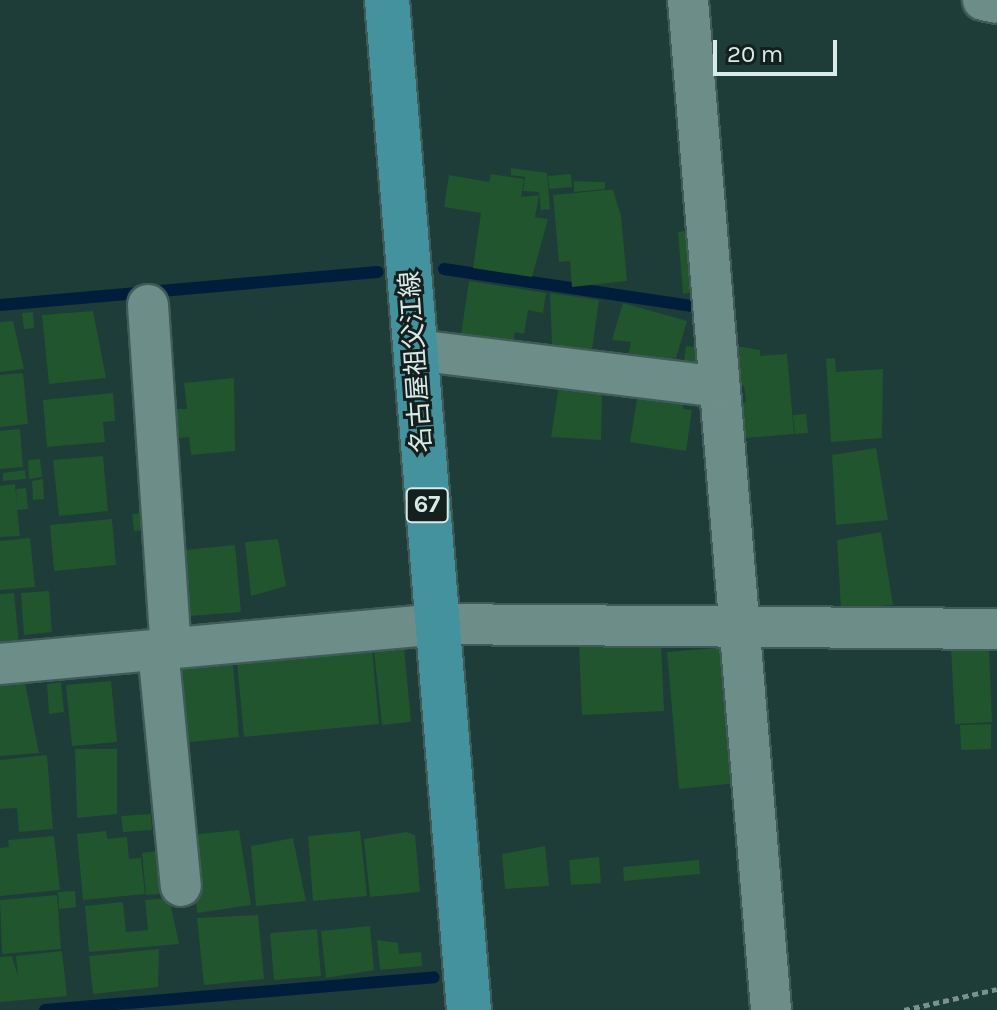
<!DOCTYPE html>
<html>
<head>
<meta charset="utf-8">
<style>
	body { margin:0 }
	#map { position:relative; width:997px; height:1010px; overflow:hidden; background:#1e3c38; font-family:Karla,"Noto Sans JP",sans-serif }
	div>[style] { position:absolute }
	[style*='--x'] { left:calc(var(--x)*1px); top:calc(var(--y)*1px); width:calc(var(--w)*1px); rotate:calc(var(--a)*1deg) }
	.stream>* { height:12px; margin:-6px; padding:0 6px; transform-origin:6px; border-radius:6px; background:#011d3c }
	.building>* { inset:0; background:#20552e }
	.path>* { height:5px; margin-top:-2.5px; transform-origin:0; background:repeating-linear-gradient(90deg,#7a928e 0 6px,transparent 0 10px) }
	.roads { filter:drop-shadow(2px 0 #405b57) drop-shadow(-2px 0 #405b57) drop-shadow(0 2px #405b57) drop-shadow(0 -2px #405b57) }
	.minor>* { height:40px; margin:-20px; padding:0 20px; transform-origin:20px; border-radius:20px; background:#6d8d88 }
	.primary>* { height:44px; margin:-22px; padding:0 22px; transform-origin:22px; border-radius:22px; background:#45929f }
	span { translate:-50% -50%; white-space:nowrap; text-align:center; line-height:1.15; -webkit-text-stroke:6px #13201e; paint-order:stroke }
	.shield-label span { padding:2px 6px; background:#13201e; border:2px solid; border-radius:6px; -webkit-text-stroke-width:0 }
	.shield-label { font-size:24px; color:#d9eae7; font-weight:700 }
	.street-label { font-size:26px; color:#d9eae7 }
	.scale { position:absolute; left:713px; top:40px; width:124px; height:36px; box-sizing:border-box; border:4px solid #d9eae7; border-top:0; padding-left:10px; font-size:24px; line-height:28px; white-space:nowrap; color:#d9eae7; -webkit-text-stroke:6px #13201e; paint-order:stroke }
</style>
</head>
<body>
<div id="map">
	<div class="stream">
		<div style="--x:444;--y:269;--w:258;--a:8.5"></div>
		<div style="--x:0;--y:305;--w:379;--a:-5"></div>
		<div style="--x:45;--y:1010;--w:390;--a:-4.8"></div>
	</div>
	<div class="building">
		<div style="clip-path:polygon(511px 168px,547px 173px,550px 209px,541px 210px,539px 192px,523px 191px,525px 177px,511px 175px)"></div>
		<div style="clip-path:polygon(491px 174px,524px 179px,521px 197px,539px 195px,535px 217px,548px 219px,532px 277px,473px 268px,481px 213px,444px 207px,449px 175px,489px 182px)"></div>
		<div style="clip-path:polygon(571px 174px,572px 187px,549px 189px,548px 176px)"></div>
		<div style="clip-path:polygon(574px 181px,605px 182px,605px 189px,574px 192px)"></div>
		<div style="clip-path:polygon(606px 190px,613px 190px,621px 216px,627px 281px,572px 287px,570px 261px,559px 262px,553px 195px)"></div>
		<div style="clip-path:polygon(691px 230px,697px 292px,683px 294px,678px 232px)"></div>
		<div style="clip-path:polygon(469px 281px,546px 293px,543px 313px,528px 310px,524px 334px,515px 332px,513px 343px,461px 335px)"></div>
		<div style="clip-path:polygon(550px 293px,599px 300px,592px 350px,552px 344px)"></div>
		<div style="clip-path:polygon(623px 303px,687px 321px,674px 365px,628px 358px,631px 342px,612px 340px)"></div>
		<div style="clip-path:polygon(93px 311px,106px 378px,49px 384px,42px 315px)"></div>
		<div style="clip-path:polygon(33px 312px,34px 328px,24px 329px,22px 313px)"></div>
		<div style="clip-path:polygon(13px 321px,24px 369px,0 372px,0 322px)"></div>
		<div style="clip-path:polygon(725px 344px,760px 350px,760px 356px,787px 354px,794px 434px,734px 439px,731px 403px,746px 402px,744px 386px,729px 388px)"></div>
		<div style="clip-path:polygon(686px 346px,704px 348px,701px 370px,683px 368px)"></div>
		<div style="clip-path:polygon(835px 358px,836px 372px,883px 369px,882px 438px,831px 442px,826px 359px)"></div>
		<div style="clip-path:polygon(23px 373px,28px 424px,0 427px,0 375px)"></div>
		<div style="clip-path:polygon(234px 378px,235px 451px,191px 455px,189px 437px,179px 438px,177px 409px,187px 409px,184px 383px)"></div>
		<div style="clip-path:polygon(559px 386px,602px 392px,601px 440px,551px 437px)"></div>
		<div style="clip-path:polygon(113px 393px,115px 421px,103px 422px,105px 442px,47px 447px,43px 400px)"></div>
		<div style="clip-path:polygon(638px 393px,684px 400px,683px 409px,692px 410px,686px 451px,630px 442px)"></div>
		<div style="clip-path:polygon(806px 414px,808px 433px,795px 434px,793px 415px)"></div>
		<div style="clip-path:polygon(20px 429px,23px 467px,0 469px,0 431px)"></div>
		<div style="clip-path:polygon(876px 448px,888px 520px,836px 525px,832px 455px)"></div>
		<div style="clip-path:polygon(103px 456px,108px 511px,59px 516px,53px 460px)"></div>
		<div style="clip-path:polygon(40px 459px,42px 477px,29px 479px,28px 460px)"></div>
		<div style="clip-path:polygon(25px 470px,26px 479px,3px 481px,3px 473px)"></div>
		<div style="clip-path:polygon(43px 479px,44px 499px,33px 500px,32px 481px)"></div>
		<div style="clip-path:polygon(15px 484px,17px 506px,16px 489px,26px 488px,28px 509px,17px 510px,20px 536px,0 537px,0 486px)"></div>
		<div style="clip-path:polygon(156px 512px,158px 529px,134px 531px,132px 514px)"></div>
		<div style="clip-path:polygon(112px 519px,116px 565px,54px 571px,50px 525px)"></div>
		<div style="clip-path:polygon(881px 532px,893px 605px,841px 609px,837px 540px)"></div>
		<div style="clip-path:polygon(30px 538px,35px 587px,0 590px,0 541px)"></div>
		<div style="clip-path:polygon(278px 539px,286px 586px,251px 596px,245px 542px)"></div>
		<div style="clip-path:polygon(235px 545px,241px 612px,190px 616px,184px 550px)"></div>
		<div style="clip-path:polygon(49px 591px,52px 632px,24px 635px,21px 593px)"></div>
		<div style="clip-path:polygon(14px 593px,19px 644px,0 646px,0 594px)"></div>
		<div style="clip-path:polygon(661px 641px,664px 711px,582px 715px,579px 645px)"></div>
		<div style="clip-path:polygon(404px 647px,411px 722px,382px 725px,374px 651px)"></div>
		<div style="clip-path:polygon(726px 647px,738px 783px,679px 789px,667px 652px)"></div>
		<div style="clip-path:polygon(989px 647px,992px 722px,955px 724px,951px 648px)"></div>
		<div style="clip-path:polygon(372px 649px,379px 724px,244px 737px,237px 661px)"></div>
		<div style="clip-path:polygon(233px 663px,239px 737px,181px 743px,174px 669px)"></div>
		<div style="clip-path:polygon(111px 681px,117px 742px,72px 746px,66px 685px)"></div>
		<div style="clip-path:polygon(61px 682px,64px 712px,49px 714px,47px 684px)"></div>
		<div style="clip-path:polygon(25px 683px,39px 753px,0 756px,0 686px)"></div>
		<div style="clip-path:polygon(991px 724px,991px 749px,961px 750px,960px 725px)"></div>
		<div style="clip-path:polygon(75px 749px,117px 749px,117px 814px,77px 818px)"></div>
		<div style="clip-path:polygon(47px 755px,53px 829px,19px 832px,17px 808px,0 809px,0 760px)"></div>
		<div style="clip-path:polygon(151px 814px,152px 830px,123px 832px,121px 816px)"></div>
		<div style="clip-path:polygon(239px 830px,251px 905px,197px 913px,189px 835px)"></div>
		<div style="clip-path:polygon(106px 831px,107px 839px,127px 837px,129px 859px,141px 858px,145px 894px,83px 900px,77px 834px)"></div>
		<div style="clip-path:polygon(360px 831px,367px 896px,313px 901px,308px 836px)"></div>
		<div style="clip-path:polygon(406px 832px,415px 835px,420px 892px,370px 897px,364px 839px)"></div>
		<div style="clip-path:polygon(54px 836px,60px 890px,0 896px,0 848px,9px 847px,8px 840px)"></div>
		<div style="clip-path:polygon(293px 838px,306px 901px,256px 906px,251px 846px)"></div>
		<div style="clip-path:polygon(545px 846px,549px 886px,505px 889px,502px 854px)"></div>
		<div style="clip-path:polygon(157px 851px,160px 894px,146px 895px,142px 853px)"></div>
		<div style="clip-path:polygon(599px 857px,601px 883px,571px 885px,569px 860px)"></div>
		<div style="clip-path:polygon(699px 860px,700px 874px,624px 881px,623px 867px)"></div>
		<div style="clip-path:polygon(75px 891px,76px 907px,59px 909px,58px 892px)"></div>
		<div style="clip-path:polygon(57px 895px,61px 949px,2px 954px,0 900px)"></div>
		<div style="clip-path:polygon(169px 898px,179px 944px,89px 952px,85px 906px,123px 902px,126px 932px,148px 930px,145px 900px)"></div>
		<div style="clip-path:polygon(258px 915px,264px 979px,204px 985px,197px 918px)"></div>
		<div style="clip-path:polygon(370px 926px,374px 970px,326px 978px,321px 931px)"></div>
		<div style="clip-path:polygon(317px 929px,321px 976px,274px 980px,270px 933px)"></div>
		<div style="clip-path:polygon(377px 940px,398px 943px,399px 954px,421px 952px,422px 966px,380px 970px)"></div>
		<div style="clip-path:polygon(159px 949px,158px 987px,93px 994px,89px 956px)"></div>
		<div style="clip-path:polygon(62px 951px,67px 996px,0 1002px,0 957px,12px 956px,18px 976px,16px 956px)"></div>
	</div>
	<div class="path">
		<div style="--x:904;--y:1010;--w:95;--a:-12.7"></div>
	</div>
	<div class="roads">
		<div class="minor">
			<div style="--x:688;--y:0;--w:1013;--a:85.3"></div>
			<div style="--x:983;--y:0;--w:14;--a:12"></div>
			<div style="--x:148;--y:305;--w:344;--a:86.2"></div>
			<div style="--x:415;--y:350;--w:306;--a:6.9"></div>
			<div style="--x:158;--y:649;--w:238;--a:84.5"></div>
			<div style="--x:0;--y:664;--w:438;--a:-5.2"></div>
			<div style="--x:436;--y:624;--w:561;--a:0.51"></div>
		</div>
		<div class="primary">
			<div style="--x:387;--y:0;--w:1013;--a:85.36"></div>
		</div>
	</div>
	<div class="shield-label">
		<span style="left:427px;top:505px">67</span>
	</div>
	<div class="street-label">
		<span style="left:416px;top:362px;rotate:-94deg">名古屋祖父江線</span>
	</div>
	<div class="scale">20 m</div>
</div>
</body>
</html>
